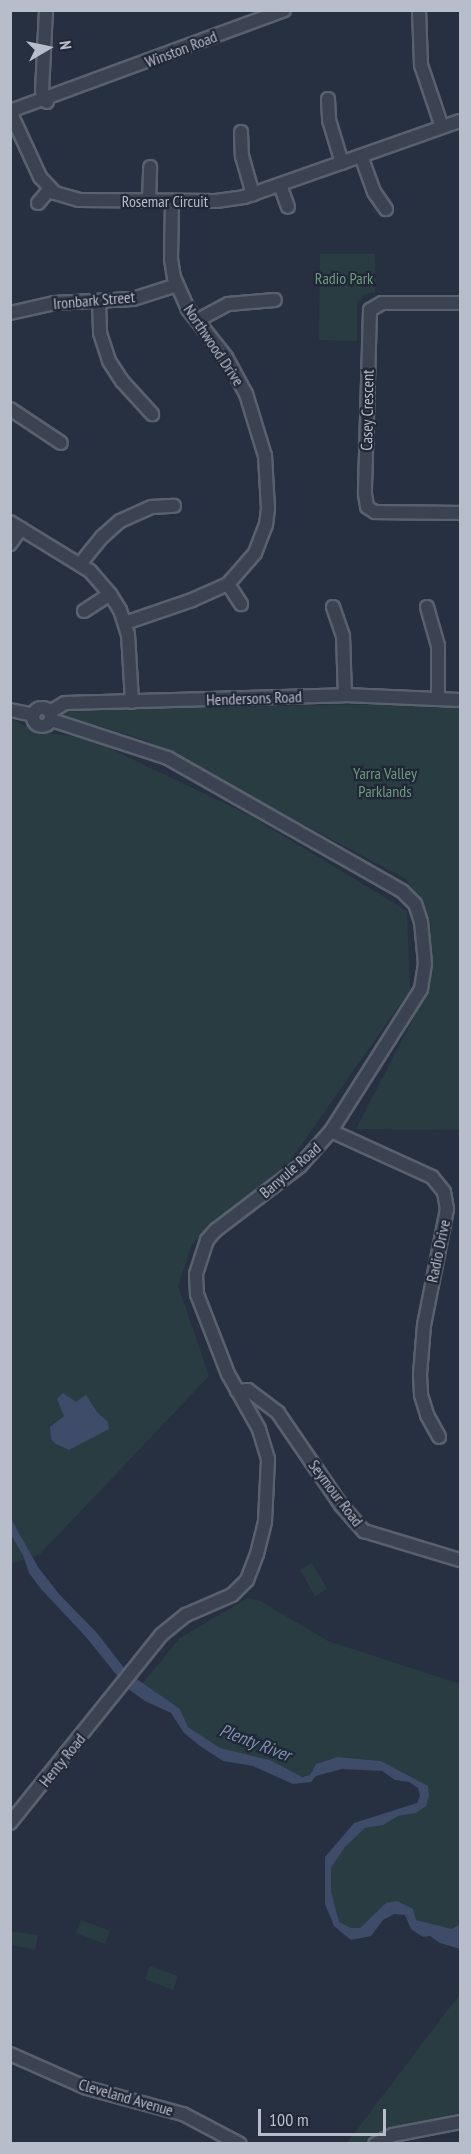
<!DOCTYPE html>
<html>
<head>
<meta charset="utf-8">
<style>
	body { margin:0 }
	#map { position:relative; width:471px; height:2154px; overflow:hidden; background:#273041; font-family:"PT Sans Narrow",sans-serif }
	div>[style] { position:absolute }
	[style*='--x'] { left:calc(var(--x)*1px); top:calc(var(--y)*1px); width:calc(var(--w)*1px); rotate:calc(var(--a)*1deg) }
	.green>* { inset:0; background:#293c42 }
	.water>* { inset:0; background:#3e4b69 }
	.roads { filter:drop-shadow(2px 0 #59606e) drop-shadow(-2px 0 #59606e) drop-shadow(0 2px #59606e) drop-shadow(0 -2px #59606e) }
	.minor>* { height:12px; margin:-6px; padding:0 6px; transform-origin:6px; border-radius:6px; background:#3b4251 }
	.minor>.ring { margin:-6px; padding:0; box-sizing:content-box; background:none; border:12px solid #3b4251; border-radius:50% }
	span { translate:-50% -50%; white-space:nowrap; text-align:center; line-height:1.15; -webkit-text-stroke:4.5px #202736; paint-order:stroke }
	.street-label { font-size:16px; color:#b8bdcb }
	.park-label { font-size:16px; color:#709b7f }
	.water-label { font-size:18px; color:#8190b1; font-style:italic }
	.frame { position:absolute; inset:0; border:12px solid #b8bdcb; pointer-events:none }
	.north { position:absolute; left:18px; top:18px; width:60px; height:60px; -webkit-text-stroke:4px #202736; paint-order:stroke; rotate:81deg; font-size:16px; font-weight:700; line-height:24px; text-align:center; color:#b8bdcb }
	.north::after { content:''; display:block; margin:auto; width:21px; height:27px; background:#b8bdcb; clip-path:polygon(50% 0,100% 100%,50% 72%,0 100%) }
	.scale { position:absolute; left:258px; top:2109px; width:128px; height:27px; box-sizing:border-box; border:3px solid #b8bdcb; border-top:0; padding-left:8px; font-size:18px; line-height:21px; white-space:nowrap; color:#b8bdcb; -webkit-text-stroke:4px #202736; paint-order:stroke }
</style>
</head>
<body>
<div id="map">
	<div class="green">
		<div style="clip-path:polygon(320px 254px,375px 254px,375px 292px,363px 295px,357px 303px,357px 341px,319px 340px)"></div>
		<div style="clip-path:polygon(409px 704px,460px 705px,460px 1130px,356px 1129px,426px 994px,431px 922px,406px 879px,145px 740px,66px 716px,65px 711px,71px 709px)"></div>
		<div style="clip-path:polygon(10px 718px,35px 731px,90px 739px,249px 815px,407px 911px,410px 990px,290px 1161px,192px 1244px,178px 1286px,209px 1376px,40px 1554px,11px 1564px)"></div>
		<div style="clip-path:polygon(312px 1563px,327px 1589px,315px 1596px,300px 1570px)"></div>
		<div style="clip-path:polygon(248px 1598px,260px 1601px,328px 1641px,460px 1684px,460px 1924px,452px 1929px,416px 1920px,386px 1903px,360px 1928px,351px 1928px,339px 1923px,331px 1891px,331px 1868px,345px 1847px,365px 1828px,383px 1825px,398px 1816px,416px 1813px,429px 1796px,397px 1770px,381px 1761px,339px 1757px,316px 1764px,310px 1775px,297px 1777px,290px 1771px,254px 1757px,220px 1749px,188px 1727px,180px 1709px,142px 1684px,180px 1638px)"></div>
		<div style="clip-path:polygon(81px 1920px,110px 1931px,105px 1944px,76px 1933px)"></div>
		<div style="clip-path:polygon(10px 1931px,38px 1935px,35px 1949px,11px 1945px)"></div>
		<div style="clip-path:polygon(150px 1966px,178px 1976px,173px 1990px,145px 1979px)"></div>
		<div style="clip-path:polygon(460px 1994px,460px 2117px,382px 2135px,368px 2143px,346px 2144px)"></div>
	</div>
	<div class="water">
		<div style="clip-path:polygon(63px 1393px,76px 1402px,86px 1395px,97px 1412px,108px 1422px,109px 1429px,69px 1450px,56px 1444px,51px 1439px,50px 1427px,64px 1416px,57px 1399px)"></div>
		<div style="clip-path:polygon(10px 1517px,38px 1567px,59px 1594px,97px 1633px,128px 1673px,180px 1709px,188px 1727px,220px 1748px,270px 1760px,302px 1777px,310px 1775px,316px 1764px,338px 1757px,381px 1761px,428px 1786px,429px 1796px,426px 1806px,416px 1813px,398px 1816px,383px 1825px,365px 1828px,345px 1847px,331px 1868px,331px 1891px,339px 1922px,351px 1928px,360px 1928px,386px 1903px,397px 1901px,413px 1909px,416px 1920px,452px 1929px,460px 1924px,460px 1895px,460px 1949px,440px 1943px,430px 1936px,423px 1937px,411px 1929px,405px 1915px,394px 1914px,383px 1920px,371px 1936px,351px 1940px,334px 1926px,325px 1904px,325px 1857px,354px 1823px,417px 1803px,420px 1796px,418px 1788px,409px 1782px,395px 1780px,382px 1771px,342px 1769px,316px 1776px,311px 1782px,293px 1784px,253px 1766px,223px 1761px,200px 1746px,184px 1733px,171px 1713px,145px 1701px,127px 1688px,86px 1637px,41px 1589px,29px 1573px,23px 1555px,11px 1535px)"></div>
	</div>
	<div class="roads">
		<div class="minor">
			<div style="--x:46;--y:10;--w:81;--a:92.8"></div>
			<div style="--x:42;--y:91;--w:12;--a:66"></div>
			<div style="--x:419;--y:10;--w:55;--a:87.9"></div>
			<div style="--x:421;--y:65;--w:65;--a:71.3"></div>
			<div style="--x:328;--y:99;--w:21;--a:87"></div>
			<div style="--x:329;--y:120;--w:45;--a:73.2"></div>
			<div style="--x:13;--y:110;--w:6;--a:99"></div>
			<div style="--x:12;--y:116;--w:67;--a:65.3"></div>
			<div style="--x:40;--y:177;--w:22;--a:47"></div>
			<div style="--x:55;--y:193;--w:25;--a:16"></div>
			<div style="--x:79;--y:200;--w:137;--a:0.4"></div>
			<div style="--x:216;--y:201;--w:28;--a:-8"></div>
			<div style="--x:244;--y:197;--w:229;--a:-19.4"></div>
			<div style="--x:10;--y:111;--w:292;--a:-20.2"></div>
			<div style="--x:241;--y:132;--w:24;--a:88"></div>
			<div style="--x:242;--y:156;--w:40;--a:74"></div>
			<div style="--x:361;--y:156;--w:38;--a:70"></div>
			<div style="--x:374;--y:192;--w:21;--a:55"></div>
			<div style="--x:280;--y:185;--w:23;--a:70"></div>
			<div style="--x:149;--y:201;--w:34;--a:-88"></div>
			<div style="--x:38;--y:203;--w:18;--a:-49"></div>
			<div style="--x:99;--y:302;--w:31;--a:88"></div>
			<div style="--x:100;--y:333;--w:29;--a:72"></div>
			<div style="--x:109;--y:361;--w:24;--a:57"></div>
			<div style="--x:122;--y:381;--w:45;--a:47.7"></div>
			<div style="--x:460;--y:303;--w:78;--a:180"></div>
			<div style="--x:382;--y:303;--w:14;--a:150"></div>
			<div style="--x:370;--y:310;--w:184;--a:91.6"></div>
			<div style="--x:365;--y:494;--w:13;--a:81"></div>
			<div style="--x:367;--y:507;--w:9;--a:32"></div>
			<div style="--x:375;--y:512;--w:85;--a:0.7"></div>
			<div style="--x:10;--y:313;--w:45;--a:-12.8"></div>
			<div style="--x:54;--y:303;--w:79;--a:-2.9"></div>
			<div style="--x:133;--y:299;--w:46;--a:-17.7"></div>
			<div style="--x:198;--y:320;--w:34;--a:-28"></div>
			<div style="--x:228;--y:304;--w:47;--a:-4.9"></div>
			<div style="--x:10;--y:409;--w:61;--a:33.7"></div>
			<div style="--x:10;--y:522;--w:94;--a:31.5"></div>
			<div style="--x:90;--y:571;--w:30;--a:49"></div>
			<div style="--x:110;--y:594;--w:19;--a:58"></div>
			<div style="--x:120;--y:610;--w:25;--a:72"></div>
			<div style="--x:128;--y:634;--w:68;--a:86.6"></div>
			<div style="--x:10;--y:544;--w:19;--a:-55"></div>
			<div style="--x:80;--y:564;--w:35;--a:-51"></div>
			<div style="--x:102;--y:537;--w:24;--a:-42"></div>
			<div style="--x:120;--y:521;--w:35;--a:-24"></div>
			<div style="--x:152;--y:507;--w:22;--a:-3"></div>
			<div style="--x:228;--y:584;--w:24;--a:57"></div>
			<div style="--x:333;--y:607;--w:31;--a:71"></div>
			<div style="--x:343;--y:636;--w:59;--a:88.1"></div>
			<div style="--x:427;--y:607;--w:41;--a:74.2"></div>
			<div style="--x:438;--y:646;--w:51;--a:90"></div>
			<div style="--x:84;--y:611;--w:31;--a:-33"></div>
			<div style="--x:125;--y:623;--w:71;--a:-18.9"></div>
			<div style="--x:192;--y:600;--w:39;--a:-24"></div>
			<div style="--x:228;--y:584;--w:41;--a:-48.9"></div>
			<div style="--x:255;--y:553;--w:30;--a:-69"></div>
			<div style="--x:266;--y:525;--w:16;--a:-83"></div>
			<div style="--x:268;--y:509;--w:53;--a:-93.2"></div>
			<div style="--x:265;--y:456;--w:65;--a:-107"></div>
			<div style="--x:246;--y:394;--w:42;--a:-118.4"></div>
			<div style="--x:226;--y:357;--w:61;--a:-128.4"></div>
			<div style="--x:188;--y:309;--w:34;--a:-114"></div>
			<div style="--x:174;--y:278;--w:19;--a:-99"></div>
			<div style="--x:171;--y:259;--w:58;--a:-89"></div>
			<div class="ring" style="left:33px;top:708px;width:6px;height:6px"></div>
			<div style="--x:10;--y:710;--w:24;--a:12"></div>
			<div style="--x:50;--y:712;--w:17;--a:-31"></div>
			<div style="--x:65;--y:703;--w:280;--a:-1.6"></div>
			<div style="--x:345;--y:695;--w:115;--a:2.5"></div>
			<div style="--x:331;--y:1131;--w:111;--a:24.5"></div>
			<div style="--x:432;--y:1177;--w:19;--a:51"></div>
			<div style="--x:444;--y:1192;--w:17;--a:80"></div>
			<div style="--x:447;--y:1209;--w:118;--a:101.2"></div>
			<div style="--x:424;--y:1325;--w:50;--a:94.6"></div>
			<div style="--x:420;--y:1375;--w:20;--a:87"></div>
			<div style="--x:421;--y:1395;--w:21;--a:73"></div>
			<div style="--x:427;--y:1415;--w:25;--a:61"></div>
			<div style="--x:237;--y:1391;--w:11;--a:-5"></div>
			<div style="--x:248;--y:1390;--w:38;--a:37"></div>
			<div style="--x:278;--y:1413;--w:112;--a:55.6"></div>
			<div style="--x:341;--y:1505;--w:35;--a:49"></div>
			<div style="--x:364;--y:1531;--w:100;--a:16.8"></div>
			<div style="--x:10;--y:1823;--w:241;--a:-51.2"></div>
			<div style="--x:161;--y:1635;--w:32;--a:-39"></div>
			<div style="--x:186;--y:1615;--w:50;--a:-23.5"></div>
			<div style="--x:232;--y:1595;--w:21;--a:-45"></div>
			<div style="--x:247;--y:1580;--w:28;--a:-69"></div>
			<div style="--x:257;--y:1554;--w:34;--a:-76"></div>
			<div style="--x:265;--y:1521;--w:62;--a:-87.2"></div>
			<div style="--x:268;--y:1459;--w:31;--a:-107"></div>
			<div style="--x:259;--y:1429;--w:63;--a:-119.4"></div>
			<div style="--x:228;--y:1374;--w:86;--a:-111.2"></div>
			<div style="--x:197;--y:1294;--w:20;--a:-93"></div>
			<div style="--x:196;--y:1274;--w:36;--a:-72"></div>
			<div style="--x:207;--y:1240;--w:13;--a:-48"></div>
			<div style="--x:216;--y:1230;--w:106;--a:-37.3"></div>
			<div style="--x:300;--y:1166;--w:47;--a:-48.5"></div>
			<div style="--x:331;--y:1131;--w:168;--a:-57.6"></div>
			<div style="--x:421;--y:989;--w:25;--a:-81"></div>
			<div style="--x:425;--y:964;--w:42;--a:-95.4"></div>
			<div style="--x:421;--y:922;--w:19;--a:-108"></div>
			<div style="--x:415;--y:904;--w:18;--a:-135"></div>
			<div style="--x:402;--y:891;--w:269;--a:-150.4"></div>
			<div style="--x:168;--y:758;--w:122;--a:-161.9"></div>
			<div style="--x:10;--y:2054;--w:84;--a:23.8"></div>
			<div style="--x:87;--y:2088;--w:99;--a:15.2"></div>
			<div style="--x:183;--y:2114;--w:64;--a:27.8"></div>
			<div style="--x:375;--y:2144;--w:20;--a:-27"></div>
			<div style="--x:393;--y:2135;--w:68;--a:-11"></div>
		</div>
	</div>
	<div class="street-label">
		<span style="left:181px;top:49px;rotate:-21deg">Winston Road</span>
		<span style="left:165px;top:201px">Rosemar Circuit</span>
		<span style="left:94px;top:300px;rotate:-5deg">Ironbark Street</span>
		<span style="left:214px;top:345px;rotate:56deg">Northwood Drive</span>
		<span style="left:367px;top:410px;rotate:-89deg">Casey Crescent</span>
		<span style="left:254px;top:698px;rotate:-2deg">Hendersons Road</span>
		<span style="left:290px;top:1170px;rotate:-41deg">Banyule Road</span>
		<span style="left:438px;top:1251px;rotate:-78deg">Radio Drive</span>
		<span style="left:336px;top:1493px;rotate:53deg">Seymour Road</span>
		<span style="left:62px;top:1760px;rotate:-51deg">Henty Road</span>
		<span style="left:126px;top:2097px;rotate:16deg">Cleveland Avenue</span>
	</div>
	<div class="park-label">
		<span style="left:344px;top:278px">Radio Park</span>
		<span style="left:385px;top:782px">Yarra Valley<br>Parklands</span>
	</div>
	<div class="water-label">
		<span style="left:255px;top:1743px;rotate:21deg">Plenty River</span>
	</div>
	<div class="frame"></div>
	<div class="north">N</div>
	<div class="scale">100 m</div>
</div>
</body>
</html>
